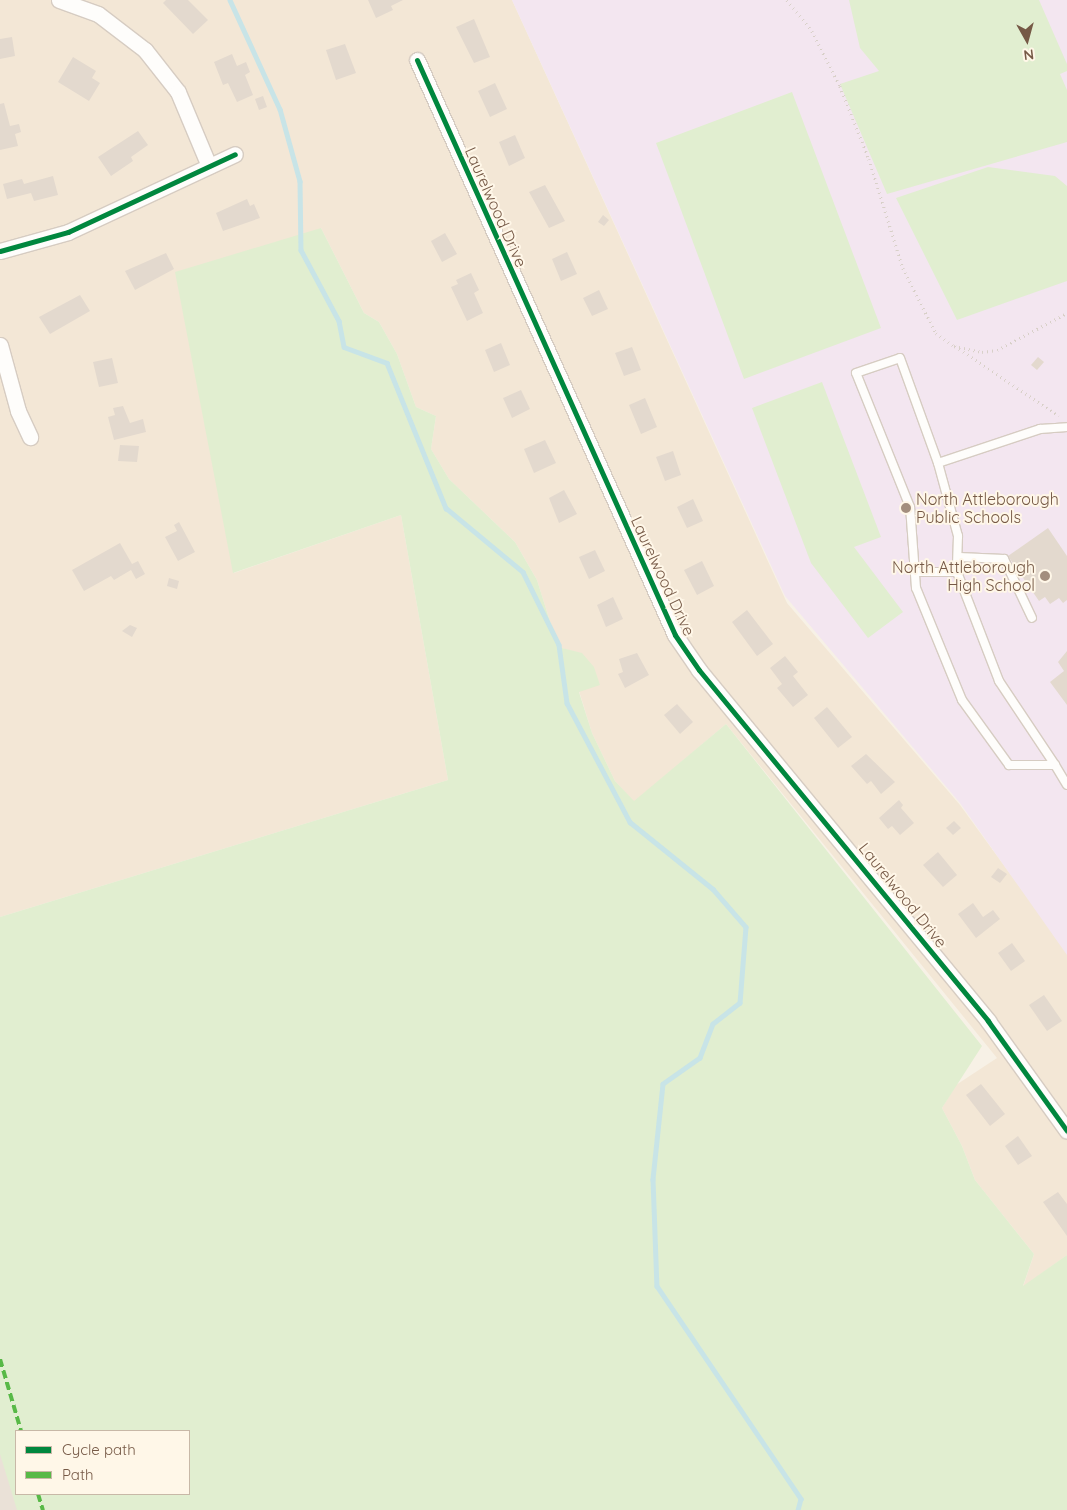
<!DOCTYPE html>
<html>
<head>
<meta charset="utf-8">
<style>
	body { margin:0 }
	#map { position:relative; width:1067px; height:1510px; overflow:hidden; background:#f7f1e6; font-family:Quicksand,sans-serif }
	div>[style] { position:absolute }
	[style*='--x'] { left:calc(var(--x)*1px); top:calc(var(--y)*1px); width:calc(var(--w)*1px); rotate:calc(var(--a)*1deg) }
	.residential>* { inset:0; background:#f3e7d6 }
	.industrial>* { inset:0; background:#eae1d7 }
	.education>* { inset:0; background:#f3e6f0 }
	.green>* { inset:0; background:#e1eed0 }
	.stream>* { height:4.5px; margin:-2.25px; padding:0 2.25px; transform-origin:2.25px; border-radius:2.25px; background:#c8e4e7 }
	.building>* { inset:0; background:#e3d9ce }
	.path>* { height:2.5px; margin-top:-1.25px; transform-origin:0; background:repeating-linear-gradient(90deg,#d8d0c8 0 1px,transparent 0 5px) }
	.roads { filter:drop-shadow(1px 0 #d6ccc2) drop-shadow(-1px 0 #d6ccc2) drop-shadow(0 1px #d6ccc2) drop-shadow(0 -1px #d6ccc2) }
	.lane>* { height:8px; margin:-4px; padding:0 4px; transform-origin:4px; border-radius:4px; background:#fefdfb }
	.street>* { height:15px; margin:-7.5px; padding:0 7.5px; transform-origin:7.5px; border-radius:7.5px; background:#fefdfb }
	.quiet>* { height:4px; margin-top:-2px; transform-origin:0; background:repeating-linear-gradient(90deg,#58b947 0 8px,transparent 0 12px) }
	.cycleway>* { height:5px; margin:-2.5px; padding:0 2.5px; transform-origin:2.5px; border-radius:2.5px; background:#00873e }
	.dots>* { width:14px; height:14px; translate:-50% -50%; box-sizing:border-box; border:2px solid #fff7e8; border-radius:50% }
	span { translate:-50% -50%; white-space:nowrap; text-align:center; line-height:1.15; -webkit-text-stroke:4px #fff7e8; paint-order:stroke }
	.street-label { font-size:16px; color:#765946 }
	.poi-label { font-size:16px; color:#765946 }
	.left { translate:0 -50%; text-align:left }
	.right { translate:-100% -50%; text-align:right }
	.legend { position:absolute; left:15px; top:1430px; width:175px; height:65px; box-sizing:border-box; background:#fff7e8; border:1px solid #c8b8a7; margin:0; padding:6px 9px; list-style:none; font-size:15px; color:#765946 }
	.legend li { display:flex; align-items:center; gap:10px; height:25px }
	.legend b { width:25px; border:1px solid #c8b8a7 }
	.north { position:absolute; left:1002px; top:15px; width:50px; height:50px; -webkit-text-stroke:4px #fff7e8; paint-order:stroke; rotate:173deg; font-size:14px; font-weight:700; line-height:20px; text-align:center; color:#765946 }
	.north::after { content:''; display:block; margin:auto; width:18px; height:22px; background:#765946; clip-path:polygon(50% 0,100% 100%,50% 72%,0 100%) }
</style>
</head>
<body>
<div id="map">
	<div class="residential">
		<div style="clip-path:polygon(0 0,512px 0,787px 603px,960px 805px,1067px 952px,1067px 1255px,1023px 1287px,1034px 1254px,975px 1180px,962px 1146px,942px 1108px,956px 1085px,997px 1058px,726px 724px,634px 802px,615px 781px,592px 733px,579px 691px,582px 654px,558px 647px,537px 580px,515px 542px,449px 479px,431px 449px,436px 416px,416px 407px,397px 354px,379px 322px,364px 313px,321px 228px,234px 573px,401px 515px,448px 780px,0 917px)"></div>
	</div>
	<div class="industrial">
		<div style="clip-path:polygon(0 1423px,16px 1494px,26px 1510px,0 1510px)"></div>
	</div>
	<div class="education">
		<div style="clip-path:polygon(512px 0,1067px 0,1067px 955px,960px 803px,785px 596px)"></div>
	</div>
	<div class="green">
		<div style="clip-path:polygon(849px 0,1039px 0,1067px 64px,1067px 71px,1060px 74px,1067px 90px,1067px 142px,887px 194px,840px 84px,879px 71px,860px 48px)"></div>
		<div style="clip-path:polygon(792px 92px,881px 328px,744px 379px,656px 143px)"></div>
		<div style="clip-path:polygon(988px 167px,1055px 176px,1067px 186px,1067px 281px,957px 320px,896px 198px)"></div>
		<div style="clip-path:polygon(evenodd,321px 228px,364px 313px,379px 322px,397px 354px,416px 407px,436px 416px,431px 449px,449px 479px,515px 542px,537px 580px,558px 647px,582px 653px,594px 667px,600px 685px,579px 692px,592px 733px,615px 781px,634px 801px,726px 724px,982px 1046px,942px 1108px,962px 1146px,975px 1180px,1034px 1254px,1023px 1286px,1067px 1255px,1067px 1510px,17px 1510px,0 1454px,0 917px,448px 780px,401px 515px,233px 573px,175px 272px,321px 228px,189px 1431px,189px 1494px,16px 1494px,16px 1431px,189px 1431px)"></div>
		<div style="clip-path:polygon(822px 382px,881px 537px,854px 547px,903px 612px,868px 638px,811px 563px,752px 408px)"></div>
	</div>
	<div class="stream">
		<div style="--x:230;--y:0;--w:120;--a:65.4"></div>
		<div style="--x:280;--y:109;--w:75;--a:74.5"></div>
		<div style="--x:300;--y:181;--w:69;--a:89.2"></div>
		<div style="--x:301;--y:250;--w:81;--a:61.8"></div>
		<div style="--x:339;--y:321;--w:26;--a:79"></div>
		<div style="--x:344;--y:347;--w:46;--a:20.4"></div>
		<div style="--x:387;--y:363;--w:157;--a:67.9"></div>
		<div style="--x:446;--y:508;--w:100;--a:39.7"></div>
		<div style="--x:523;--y:572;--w:81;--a:63.7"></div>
		<div style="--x:559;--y:645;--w:59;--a:82.1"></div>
		<div style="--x:567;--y:703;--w:135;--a:62.1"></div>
		<div style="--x:630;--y:822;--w:107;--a:38.9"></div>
		<div style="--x:713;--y:889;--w:50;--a:49"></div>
		<div style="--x:746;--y:927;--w:76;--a:94.5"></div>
		<div style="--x:740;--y:1003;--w:34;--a:142"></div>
		<div style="--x:713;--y:1024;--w:36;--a:111"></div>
		<div style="--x:700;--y:1058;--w:45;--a:144.9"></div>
		<div style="--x:663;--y:1084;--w:96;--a:96"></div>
		<div style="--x:653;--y:1179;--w:107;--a:87.9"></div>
		<div style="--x:657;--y:1286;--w:257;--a:55.9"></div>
		<div style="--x:801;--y:1499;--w:11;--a:105"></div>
	</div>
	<div class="building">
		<div style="clip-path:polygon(166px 0,188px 0,208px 20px,193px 34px,163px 3px)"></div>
		<div style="clip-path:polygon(368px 0,403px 0,391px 6px,393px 10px,376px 18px)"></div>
		<div style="clip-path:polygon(474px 19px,490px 57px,474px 63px,456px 27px)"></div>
		<div style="clip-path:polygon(12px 37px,15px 56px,0 59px,0 39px)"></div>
		<div style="clip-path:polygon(345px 44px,356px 73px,336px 80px,326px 50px)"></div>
		<div style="clip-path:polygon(232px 54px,237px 66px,246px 62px,250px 72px,245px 75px,253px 95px,237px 102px,228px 83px,223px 85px,214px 62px)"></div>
		<div style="clip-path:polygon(73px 57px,96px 71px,92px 78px,100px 83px,89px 101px,58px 82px)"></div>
		<div style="clip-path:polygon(495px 83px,507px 109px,490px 117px,478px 91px)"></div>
		<div style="clip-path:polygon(263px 96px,267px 107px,259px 110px,255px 99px)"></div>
		<div style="clip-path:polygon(4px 103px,10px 126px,19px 124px,21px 132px,15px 134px,18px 146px,0 150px,0 104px)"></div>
		<div style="clip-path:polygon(138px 131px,148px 145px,131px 157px,133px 161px,111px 176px,98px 157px)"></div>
		<div style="clip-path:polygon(515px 135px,525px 158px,509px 166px,499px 142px)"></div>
		<div style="clip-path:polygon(53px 176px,58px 195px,34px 201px,31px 193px,7px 199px,3px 184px,22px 179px,24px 184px)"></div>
		<div style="clip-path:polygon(545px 185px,565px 221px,549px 228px,529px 192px)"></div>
		<div style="clip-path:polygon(247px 199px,250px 206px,254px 204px,260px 218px,223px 231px,216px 213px)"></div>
		<div style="clip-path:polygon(603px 215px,609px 220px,604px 226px,598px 222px)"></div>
		<div style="clip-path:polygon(445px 233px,457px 254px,442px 262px,431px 241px)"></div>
		<div style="clip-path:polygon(567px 252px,577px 274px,561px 281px,552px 259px)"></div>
		<div style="clip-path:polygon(166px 253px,174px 269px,135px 290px,125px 271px)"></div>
		<div style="clip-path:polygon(471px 273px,479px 290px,474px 293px,483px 313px,467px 321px,451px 287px,458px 284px,456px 280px)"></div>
		<div style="clip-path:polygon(599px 290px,608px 309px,592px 316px,583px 298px)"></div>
		<div style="clip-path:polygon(80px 295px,90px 311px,50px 334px,39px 317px)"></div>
		<div style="clip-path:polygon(501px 343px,510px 365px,494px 372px,485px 350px)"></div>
		<div style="clip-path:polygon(632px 347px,641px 370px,624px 376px,615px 353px)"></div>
		<div style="clip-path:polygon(1038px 357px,1044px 362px,1037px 370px,1031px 365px)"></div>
		<div style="clip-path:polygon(112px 358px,118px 383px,99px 387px,93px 362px)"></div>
		<div style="clip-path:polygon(521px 390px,530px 409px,512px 418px,503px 398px)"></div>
		<div style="clip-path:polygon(645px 398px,657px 427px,641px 434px,629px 405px)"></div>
		<div style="clip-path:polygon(123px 406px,130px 423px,143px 419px,146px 432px,114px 440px,108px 417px,115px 415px,113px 408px)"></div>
		<div style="clip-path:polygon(545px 440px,556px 463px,534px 473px,524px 449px)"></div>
		<div style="clip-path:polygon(120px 445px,139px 446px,137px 462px,118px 461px)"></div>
		<div style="clip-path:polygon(673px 451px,681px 475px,665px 481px,656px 457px)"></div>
		<div style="clip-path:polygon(564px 490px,577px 514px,559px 523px,549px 498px)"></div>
		<div style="clip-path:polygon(693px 499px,703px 521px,687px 528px,677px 507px)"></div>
		<div style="clip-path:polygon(179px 522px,195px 552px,178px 561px,165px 537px,177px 531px,174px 525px)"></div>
		<div style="clip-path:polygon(1048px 528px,1067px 556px,1067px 600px,1063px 603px,1059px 598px,1050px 604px,1045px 597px,1039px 601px,1008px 556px)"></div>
		<div style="clip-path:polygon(120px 543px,132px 564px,138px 561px,145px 574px,136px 579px,131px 570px,114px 580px,111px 576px,84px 591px,72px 570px)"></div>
		<div style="clip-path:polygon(595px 550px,605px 571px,589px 579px,579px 557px)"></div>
		<div style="clip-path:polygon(702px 561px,714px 586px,697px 595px,684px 570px)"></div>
		<div style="clip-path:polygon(169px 578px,179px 581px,177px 589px,167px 586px)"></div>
		<div style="clip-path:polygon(613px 597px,623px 619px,606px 627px,597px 605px)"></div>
		<div style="clip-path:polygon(747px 610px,773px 644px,757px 656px,732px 622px)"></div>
		<div style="clip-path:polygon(130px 625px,137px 628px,132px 637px,122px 631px)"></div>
		<div style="clip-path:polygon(1067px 651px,1067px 705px,1050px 682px,1064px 671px,1058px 662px)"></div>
		<div style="clip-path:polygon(637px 653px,649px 675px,625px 688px,618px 674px,623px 672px,619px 659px)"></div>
		<div style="clip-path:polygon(785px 656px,798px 672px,793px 676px,808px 695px,793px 707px,777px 688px,782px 684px,770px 668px)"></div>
		<div style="clip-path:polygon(677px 704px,693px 722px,680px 734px,664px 715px)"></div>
		<div style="clip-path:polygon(827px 707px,852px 737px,838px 748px,814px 718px)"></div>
		<div style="clip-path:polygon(866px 754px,895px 782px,881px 794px,871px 781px,867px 784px,851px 766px)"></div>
		<div style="clip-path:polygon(899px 800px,903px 805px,901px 808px,914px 823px,900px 835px,892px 826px,888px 829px,879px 818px)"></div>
		<div style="clip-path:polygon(954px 821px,961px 828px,953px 835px,946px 828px)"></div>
		<div style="clip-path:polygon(938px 852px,957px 875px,943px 887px,923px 865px)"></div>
		<div style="clip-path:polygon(998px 868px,1007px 874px,1000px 883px,991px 877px)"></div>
		<div style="clip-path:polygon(973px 903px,983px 917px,993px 910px,1000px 919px,976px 938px,958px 914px)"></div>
		<div style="clip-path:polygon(1012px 943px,1025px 961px,1011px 971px,998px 953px)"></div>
		<div style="clip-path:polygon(1044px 995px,1062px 1021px,1047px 1031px,1029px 1005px)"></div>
		<div style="clip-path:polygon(981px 1084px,1005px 1114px,990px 1126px,966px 1095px)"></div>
		<div style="clip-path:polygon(1018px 1136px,1032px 1156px,1018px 1165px,1005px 1146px)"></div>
		<div style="clip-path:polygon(1058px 1192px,1067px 1204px,1067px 1236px,1043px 1202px)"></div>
	</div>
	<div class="path">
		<div style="--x:787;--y:0;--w:40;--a:51"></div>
		<div style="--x:812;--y:31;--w:62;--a:63"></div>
		<div style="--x:840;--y:86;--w:79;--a:68.3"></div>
		<div style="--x:869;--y:159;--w:114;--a:72.7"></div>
		<div style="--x:903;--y:268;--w:73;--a:63.1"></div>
		<div style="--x:936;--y:333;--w:22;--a:36"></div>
		<div style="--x:954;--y:346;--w:29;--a:12"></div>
		<div style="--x:982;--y:352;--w:15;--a:-8"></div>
		<div style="--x:997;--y:350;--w:79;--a:-27.9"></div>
		<div style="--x:955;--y:346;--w:125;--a:33.9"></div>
	</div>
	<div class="roads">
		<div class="lane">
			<div style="--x:938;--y:463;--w:108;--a:-18.4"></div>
			<div style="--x:1040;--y:429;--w:27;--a:-4"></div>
			<div style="--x:959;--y:557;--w:45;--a:2.5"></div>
			<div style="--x:1004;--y:559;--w:65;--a:64.6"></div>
			<div style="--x:915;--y:572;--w:42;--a:0"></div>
			<div style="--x:1055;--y:765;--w:46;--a:180"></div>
			<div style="--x:1009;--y:765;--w:80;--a:-125.9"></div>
			<div style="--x:962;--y:700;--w:121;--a:-112.3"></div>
			<div style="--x:916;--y:588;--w:81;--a:-94.2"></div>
			<div style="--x:910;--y:507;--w:144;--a:-111.9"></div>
			<div style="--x:856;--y:373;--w:46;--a:-18.8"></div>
			<div style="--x:900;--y:358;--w:112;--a:70.1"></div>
			<div style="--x:938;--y:463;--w:76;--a:74.7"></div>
			<div style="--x:958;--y:536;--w:36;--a:92"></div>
			<div style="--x:957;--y:572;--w:117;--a:68.9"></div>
			<div style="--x:999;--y:681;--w:101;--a:56.3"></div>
			<div style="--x:1055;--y:765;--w:23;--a:59"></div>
		</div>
		<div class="street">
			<div style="--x:59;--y:0;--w:41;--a:19.7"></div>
			<div style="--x:98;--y:14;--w:59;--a:37.5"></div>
			<div style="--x:145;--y:50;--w:53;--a:51.8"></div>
			<div style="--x:178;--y:92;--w:80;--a:67.3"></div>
			<div style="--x:417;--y:60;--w:630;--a:65.83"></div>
			<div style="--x:675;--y:635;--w:42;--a:55.6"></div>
			<div style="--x:699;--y:670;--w:455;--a:50.5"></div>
			<div style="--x:988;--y:1021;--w:135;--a:54.3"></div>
			<div style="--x:0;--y:251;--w:71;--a:-15.6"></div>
			<div style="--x:68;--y:232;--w:184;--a:-25"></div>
			<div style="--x:0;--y:345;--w:68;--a:74.7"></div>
			<div style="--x:18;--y:411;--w:29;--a:65"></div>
		</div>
	</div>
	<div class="quiet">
		<div style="--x:0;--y:1359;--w:75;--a:73.7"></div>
		<div style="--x:38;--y:1494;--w:17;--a:73"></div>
	</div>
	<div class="cycleway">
		<div style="--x:417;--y:60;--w:630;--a:65.83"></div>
		<div style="--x:675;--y:635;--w:42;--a:55.6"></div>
		<div style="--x:699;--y:670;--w:455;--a:50.5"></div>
		<div style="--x:988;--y:1021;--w:135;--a:54.3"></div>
		<div style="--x:0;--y:251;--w:71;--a:-15.6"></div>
		<div style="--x:68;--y:232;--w:184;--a:-25"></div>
	</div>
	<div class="dots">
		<div style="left:906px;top:508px;background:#a38e7e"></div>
		<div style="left:1045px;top:576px;background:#a38e7e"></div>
	</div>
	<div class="street-label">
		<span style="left:496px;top:207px;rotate:66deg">Laurelwood Drive</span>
		<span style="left:663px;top:576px;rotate:65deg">Laurelwood Drive</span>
		<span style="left:903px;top:895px;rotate:51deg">Laurelwood Drive</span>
	</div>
	<div class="poi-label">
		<span class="left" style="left:916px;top:508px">North Attleborough<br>Public Schools</span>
		<span class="right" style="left:1035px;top:576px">North Attleborough<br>High School</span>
	</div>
	<ul class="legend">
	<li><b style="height:6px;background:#00873e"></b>Cycle path</li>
	<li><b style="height:6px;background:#58b947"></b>Path</li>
	</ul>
	<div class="north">N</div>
</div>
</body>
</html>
